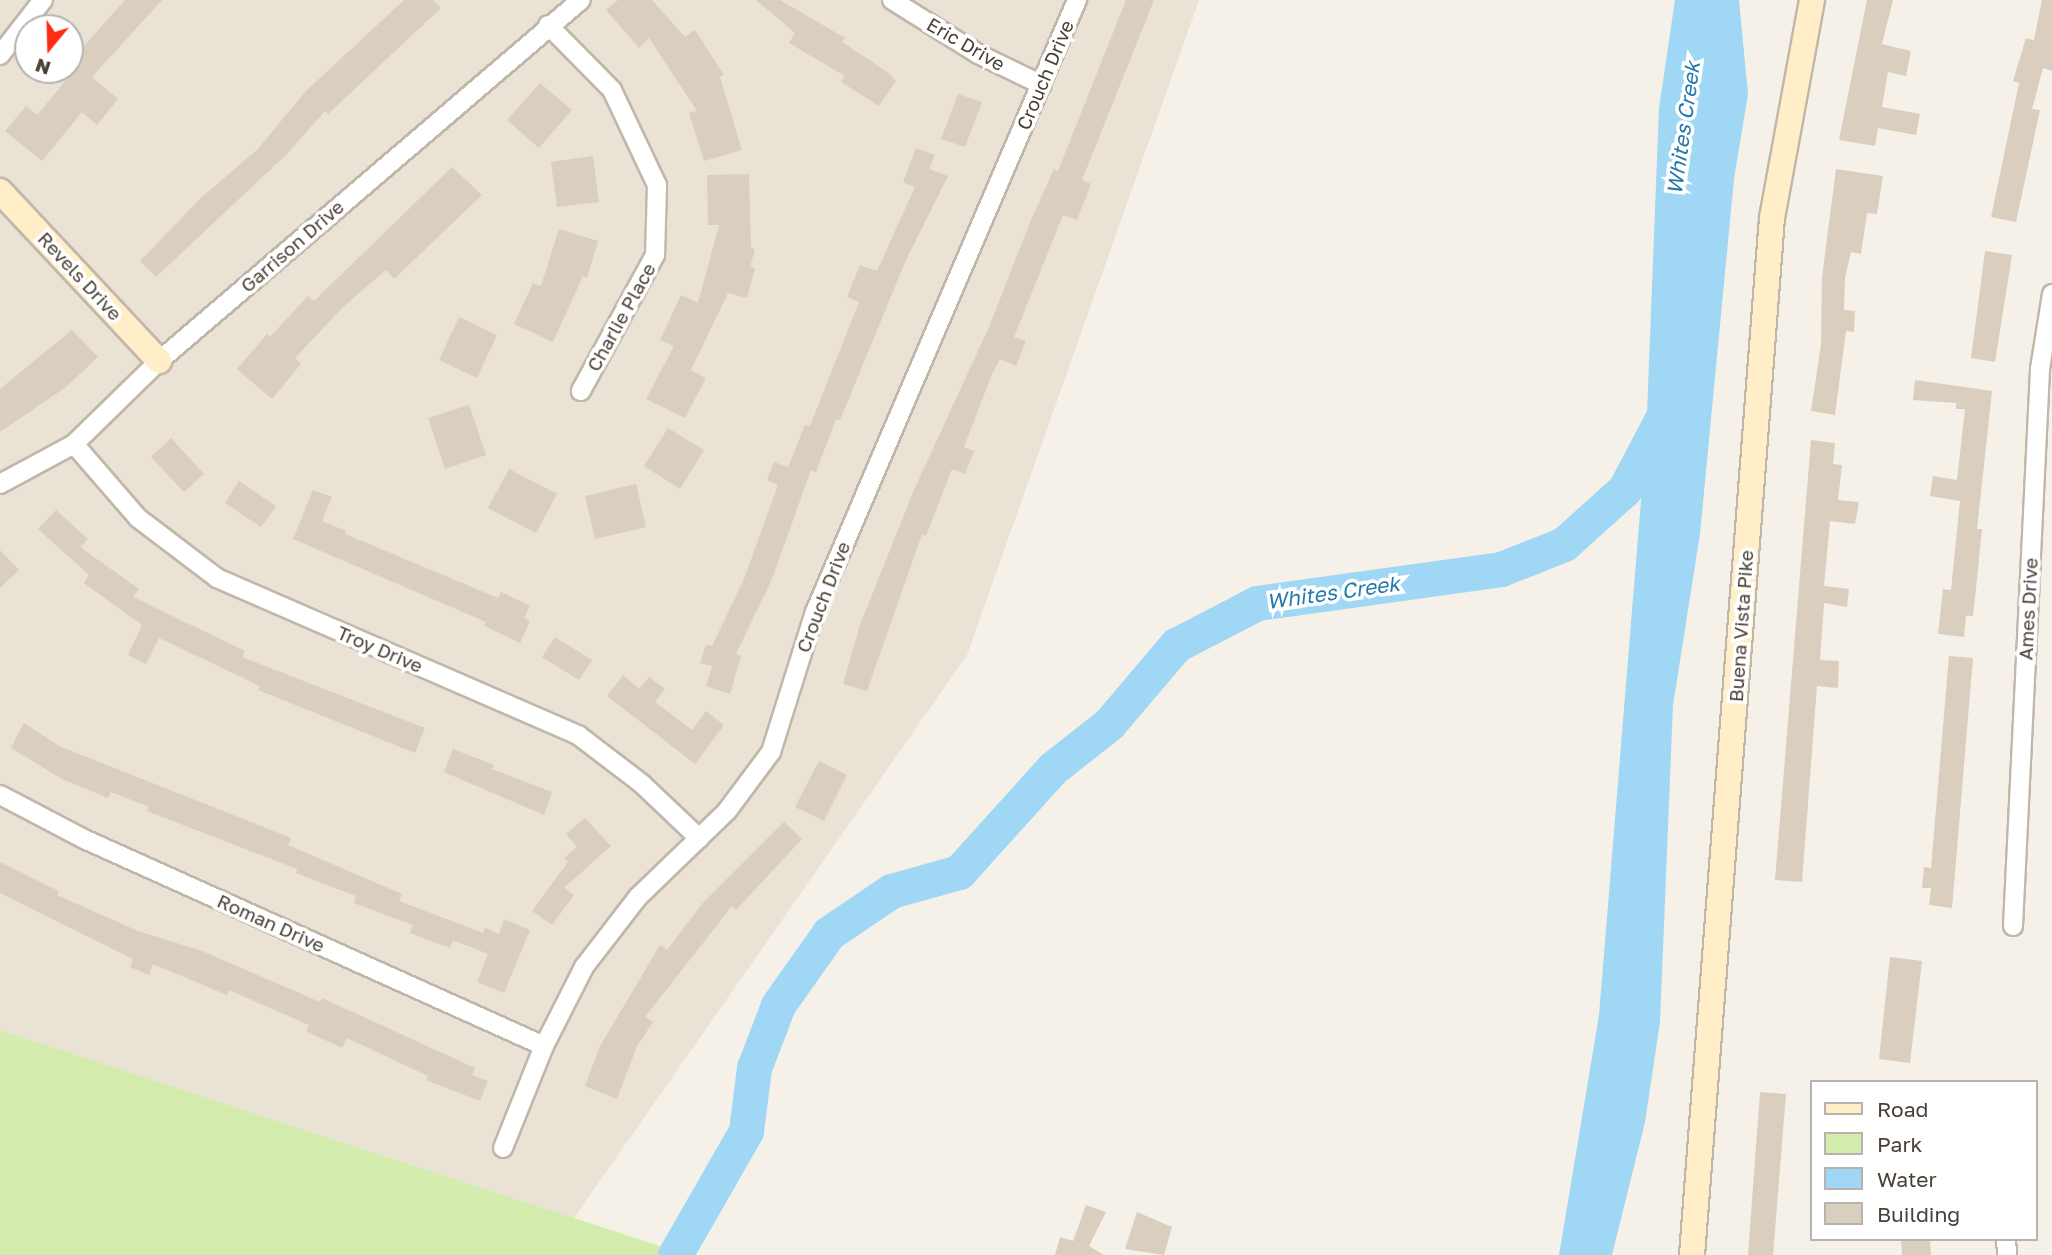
<!DOCTYPE html>
<html>
<head>
<meta charset="utf-8">
<style>
	body { margin:0 }
	#map { position:relative; width:2052px; height:1255px; overflow:hidden; background:#f5f0e8; font-family:"Golos Text",sans-serif }
	div>[style] { position:absolute }
	[style*='--x'] { left:calc(var(--x)*1px); top:calc(var(--y)*1px); width:calc(var(--w)*1px); rotate:calc(var(--a)*1deg) }
	.residential>* { inset:0; background:#e9e2d5 }
	.green>* { inset:0; background:#d3ecae }
	.water>* { inset:0; background:#a0d7f5 }
	.river>* { height:35px; margin:-17.5px; padding:0 17.5px; transform-origin:17.5px; border-radius:17.5px; background:#a0d7f5 }
	.building>* { inset:0; background:#dacebf }
	.roads { filter:drop-shadow(2px 0 #c1b7a9) drop-shadow(-2px 0 #c1b7a9) drop-shadow(0 2px #c1b7a9) drop-shadow(0 -2px #c1b7a9) }
	.street>* { height:18px; margin:-9px; padding:0 9px; transform-origin:9px; border-radius:9px; background:#fff }
	.secondary>* { height:24px; margin:-12px; padding:0 12px; transform-origin:12px; border-radius:12px; background:#ffeec7 }
	span { translate:-50% -50%; white-space:nowrap; text-align:center; line-height:1.15; -webkit-text-stroke:7px #fff; paint-order:stroke }
	.street-label { font-size:19px; color:#494036 }
	.water-label { font-size:21px; color:#257aab; font-style:italic }
	.legend { position:absolute; left:1810px; top:1080px; width:228px; height:161px; box-sizing:border-box; background:#fff; border:2px solid #b6b3af; margin:0; padding:9px 12px; list-style:none; font-size:21px; color:#494036 }
	.legend li { display:flex; align-items:center; gap:14px; height:35px }
	.legend b { width:35px; border:2px solid #b6b3af }
	.north { position:absolute; left:14px; top:14px; width:70px; height:70px; box-sizing:border-box; background:#fff; border:2px solid #b6b3af; border-radius:50%; rotate:199deg; font-size:19px; font-weight:700; line-height:28px; text-align:center; color:#494036 }
	.north::after { content:''; display:block; margin:auto; width:24px; height:32px; background:#ff2b14; clip-path:polygon(50% 0,100% 100%,50% 72%,0 100%) }
</style>
</head>
<body>
<div id="map">
	<div class="residential">
		<div style="clip-path:polygon(evenodd,0 0,1199px 0,967px 655px,574px 1218px,0 1030px,0 0,28px 28px,70px 28px,70px 70px,28px 70px,28px 28px)"></div>
	</div>
	<div class="green">
		<div style="clip-path:polygon(0 1030px,574px 1218px,687px 1255px,0 1255px)"></div>
	</div>
	<div class="water">
		<div style="clip-path:polygon(1675px 0,1739px 0,1748px 94px,1734px 179px,1700px 534px,1673px 705px,1660px 1022px,1645px 1122px,1612px 1255px,1559px 1255px,1599px 1015px,1646px 439px,1659px 108px)"></div>
	</div>
	<div class="river">
		<div style="--x:675;--y:1255;--w:143;--a:-60.2"></div>
		<div style="--x:746;--y:1131;--w:64;--a:-82.8"></div>
		<div style="--x:754;--y:1068;--w:67;--a:-69.1"></div>
		<div style="--x:778;--y:1005;--w:88;--a:-54.7"></div>
		<div style="--x:829;--y:933;--w:75;--a:-34.1"></div>
		<div style="--x:891;--y:891;--w:71;--a:-15.6"></div>
		<div style="--x:959;--y:872;--w:140;--a:-47.9"></div>
		<div style="--x:1053;--y:768;--w:71;--a:-38.2"></div>
		<div style="--x:1109;--y:724;--w:104;--a:-49.7"></div>
		<div style="--x:1176;--y:645;--w:91;--a:-27.4"></div>
		<div style="--x:1257;--y:603;--w:246;--a:-7.9"></div>
		<div style="--x:1501;--y:569;--w:68;--a:-21.6"></div>
		<div style="--x:1564;--y:544;--w:82;--a:-42"></div>
		<div style="--x:1625;--y:489;--w:90;--a:-62.3"></div>
	</div>
	<div class="building">
		<div style="clip-path:polygon(125px 0,162px 0,92px 77px,118px 99px,97px 125px,82px 112px,42px 161px,5px 131px,26px 106px,37px 115px,82px 61px,76px 55px)"></div>
		<div style="clip-path:polygon(404px 0,433px 0,441px 8px,328px 114px,325px 111px,288px 153px,156px 277px,140px 261px,202px 197px,257px 150px,305px 92px)"></div>
		<div style="clip-path:polygon(618px 0,652px 0,685px 37px,695px 30px,724px 75px,720px 77px,742px 150px,704px 161px,689px 113px,697px 111px,649px 38px,639px 48px,606px 10px)"></div>
		<div style="clip-path:polygon(756px 0,780px 0,845px 38px,842px 42px,889px 73px,896px 81px,879px 106px,841px 82px,845px 76px,789px 43px,795px 33px)"></div>
		<div style="clip-path:polygon(1126px 0,1154px 0,1082px 180px,1091px 184px,1077px 220px,1063px 215px,1014px 337px,1026px 341px,1016px 366px,1000px 359px,992px 374px,964px 447px,974px 451px,965px 474px,952px 469px,926px 536px,922px 534px,867px 691px,843px 684px,860px 625px,914px 490px,989px 327px,1031px 220px,1054px 169px,1058px 171px)"></div>
		<div style="clip-path:polygon(1867px 0,1893px 0,1882px 44px,1911px 51px,1906px 76px,1888px 72px,1882px 107px,1920px 114px,1916px 135px,1878px 128px,1875px 146px,1839px 140px)"></div>
		<div style="clip-path:polygon(2042px 0,2052px 0,2052px 71px,2043px 68px,2032px 109px,2040px 110px,2016px 222px,1991px 217px,2019px 83px,2013px 81px,2026px 38px,2034px 40px)"></div>
		<div style="clip-path:polygon(540px 83px,572px 110px,539px 148px,507px 120px)"></div>
		<div style="clip-path:polygon(958px 94px,982px 102px,965px 147px,941px 139px)"></div>
		<div style="clip-path:polygon(916px 148px,935px 155px,929px 169px,948px 176px,906px 260px,840px 420px,836px 419px,816px 472px,811px 470px,772px 579px,736px 654px,741px 656px,730px 694px,706px 686px,712px 666px,700px 663px,706px 645px,712px 646px,744px 579px,778px 485px,767px 480px,774px 462px,788px 467px,805px 425px,810px 426px,859px 302px,847px 297px,860px 265px,877px 271px,915px 187px,903px 182px)"></div>
		<div style="clip-path:polygon(593px 156px,599px 202px,557px 207px,551px 162px)"></div>
		<div style="clip-path:polygon(452px 167px,482px 195px,394px 279px,386px 270px,343px 307px,295px 358px,301px 364px,272px 399px,237px 369px,267px 334px,270px 337px,308px 296px,314px 301px)"></div>
		<div style="clip-path:polygon(1836px 169px,1883px 176px,1877px 214px,1867px 213px,1861px 254px,1851px 252px,1845px 278px,1844px 310px,1855px 311px,1854px 332px,1846px 331px,1835px 415px,1811px 411px,1821px 345px,1822px 277px)"></div>
		<div style="clip-path:polygon(749px 174px,751px 248px,755px 249px,750px 267px,755px 268px,747px 298px,728px 293px,691px 370px,706px 378px,685px 418px,646px 399px,674px 346px,660px 340px,681px 295px,698px 303px,719px 225px,708px 225px,707px 175px)"></div>
		<div style="clip-path:polygon(559px 229px,598px 241px,587px 278px,583px 276px,553px 342px,514px 324px,533px 283px,541px 286px)"></div>
		<div style="clip-path:polygon(1985px 251px,2012px 255px,1995px 362px,1971px 358px)"></div>
		<div style="clip-path:polygon(459px 317px,497px 335px,477px 378px,439px 360px)"></div>
		<div style="clip-path:polygon(72px 330px,98px 357px,66px 387px,0 432px,0 389px)"></div>
		<div style="clip-path:polygon(1915px 380px,1992px 391px,1977px 529px,1982px 529px,1977px 579px,1973px 616px,1966px 616px,1964px 637px,1938px 634px,1943px 589px,1951px 590px,1960px 501px,1930px 496px,1933px 476px,1957px 480px,1965px 409px,1956px 409px,1956px 403px,1913px 400px)"></div>
		<div style="clip-path:polygon(469px 405px,486px 455px,445px 469px,428px 418px)"></div>
		<div style="clip-path:polygon(668px 428px,704px 450px,680px 489px,644px 466px)"></div>
		<div style="clip-path:polygon(171px 438px,204px 474px,184px 492px,151px 457px)"></div>
		<div style="clip-path:polygon(1811px 440px,1835px 443px,1833px 464px,1842px 465px,1838px 500px,1859px 502px,1855px 524px,1830px 521px,1824px 586px,1849px 589px,1847px 607px,1824px 603px,1820px 660px,1839px 661px,1838px 688px,1817px 686px,1802px 882px,1775px 880px)"></div>
		<div style="clip-path:polygon(509px 469px,557px 494px,536px 533px,488px 508px)"></div>
		<div style="clip-path:polygon(239px 481px,276px 506px,261px 527px,225px 503px)"></div>
		<div style="clip-path:polygon(636px 484px,646px 527px,595px 539px,585px 496px)"></div>
		<div style="clip-path:polygon(313px 490px,332px 497px,322px 521px,346px 531px,345px 534px,498px 598px,501px 592px,530px 606px,524px 618px,530px 621px,520px 643px,484px 626px,486px 622px,293px 539px)"></div>
		<div style="clip-path:polygon(56px 510px,88px 539px,80px 547px,139px 589px,133px 597px,245px 651px,242px 657px,425px 728px,415px 753px,258px 690px,260px 686px,159px 638px,146px 664px,128px 655px,142px 625px,84px 583px,89px 575px,38px 529px)"></div>
		<div style="clip-path:polygon(0 550px,19px 570px,0 588px)"></div>
		<div style="clip-path:polygon(555px 637px,592px 660px,579px 680px,542px 657px)"></div>
		<div style="clip-path:polygon(1949px 656px,1973px 658px,1952px 908px,1929px 905px,1931px 888px,1922px 888px,1924px 867px,1931px 868px)"></div>
		<div style="clip-path:polygon(623px 675px,639px 689px,649px 677px,665px 689px,655px 702px,692px 730px,706px 711px,724px 725px,695px 764px,607px 696px)"></div>
		<div style="clip-path:polygon(24px 723px,59px 746px,291px 838px,288px 845px,402px 894px,399px 901px,483px 933px,485px 928px,499px 934px,504px 919px,530px 930px,504px 993px,477px 982px,488px 954px,453px 940px,450px 948px,410px 933px,413px 925px,354px 903px,356px 896px,296px 873px,297px 869px,147px 811px,149px 807px,111px 792px,108px 798px,62px 779px,11px 748px)"></div>
		<div style="clip-path:polygon(453px 749px,494px 765px,492px 769px,552px 792px,544px 815px,444px 772px)"></div>
		<div style="clip-path:polygon(819px 761px,847px 775px,824px 821px,795px 807px)"></div>
		<div style="clip-path:polygon(585px 818px,611px 846px,564px 888px,574px 895px,552px 925px,532px 911px,568px 862px,564px 858px,577px 847px,566px 834px)"></div>
		<div style="clip-path:polygon(784px 822px,802px 839px,736px 910px,732px 906px,645px 1017px,653px 1022px,637px 1046px,617px 1099px,585px 1086px,599px 1048px,660px 945px,667px 950px,702px 904px)"></div>
		<div style="clip-path:polygon(0 862px,59px 891px,57px 895px,138px 931px,202px 951px,320px 1002px,322px 998px,475px 1068px,472px 1075px,488px 1081px,480px 1101px,426px 1080px,428px 1076px,347px 1038px,342px 1048px,306px 1031px,309px 1025px,229px 990px,227px 995px,153px 964px,149px 975px,130px 967px,133px 959px,0 893px)"></div>
		<div style="clip-path:polygon(1890px 957px,1922px 961px,1910px 1063px,1879px 1059px)"></div>
		<div style="clip-path:polygon(1760px 1092px,1786px 1094px,1773px 1255px,1748px 1255px)"></div>
		<div style="clip-path:polygon(1086px 1205px,1106px 1212px,1089px 1246px,1104px 1255px,1055px 1255px,1060px 1237px,1073px 1241px)"></div>
		<div style="clip-path:polygon(1137px 1212px,1172px 1227px,1164px 1255px,1125px 1249px)"></div>
		<div style="clip-path:polygon(1901px 1239px,1930px 1239px,1931px 1255px,1902px 1255px)"></div>
	</div>
	<div class="roads">
		<div class="street">
			<div style="--x:892;--y:0;--w:102;--a:32.1"></div>
			<div style="--x:978;--y:54;--w:71;--a:25.8"></div>
			<div style="--x:548;--y:25;--w:91;--a:45.4"></div>
			<div style="--x:612;--y:90;--w:105;--a:64.7"></div>
			<div style="--x:657;--y:185;--w:70;--a:91.6"></div>
			<div style="--x:655;--y:255;--w:155;--a:118.6"></div>
			<div style="--x:0;--y:55;--w:70;--a:-52"></div>
			<div style="--x:74;--y:444;--w:98;--a:49.1"></div>
			<div style="--x:138;--y:518;--w:99;--a:37.2"></div>
			<div style="--x:217;--y:578;--w:394;--a:23.5"></div>
			<div style="--x:578;--y:735;--w:81;--a:37.4"></div>
			<div style="--x:642;--y:784;--w:79;--a:43.5"></div>
			<div style="--x:0;--y:484;--w:84;--a:-28.4"></div>
			<div style="--x:74;--y:444;--w:119;--a:-44.3"></div>
			<div style="--x:159;--y:361;--w:555;--a:-40.55"></div>
			<div style="--x:0;--y:795;--w:95;--a:27.6"></div>
			<div style="--x:84;--y:839;--w:504;--a:24.23"></div>
			<div style="--x:2013;--y:926;--w:558;--a:-87.22"></div>
			<div style="--x:2040;--y:369;--w:76;--a:-80.9"></div>
			<div style="--x:503;--y:1148;--w:110;--a:-68.1"></div>
			<div style="--x:544;--y:1046;--w:89;--a:-63.1"></div>
			<div style="--x:584;--y:967;--w:88;--a:-52.4"></div>
			<div style="--x:638;--y:897;--w:124;--a:-44"></div>
			<div style="--x:727;--y:811;--w:74;--a:-53.3"></div>
			<div style="--x:771;--y:752;--w:147;--a:-72.6"></div>
			<div style="--x:815;--y:612;--w:666;--a:-66.82"></div>
			<div style="--x:2006;--y:1239;--w:16;--a:86"></div>
		</div>
		<div class="secondary">
			<div style="--x:0;--y:191;--w:233;--a:46.9"></div>
			<div style="--x:1692;--y:1255;--w:1040;--a:-85.59"></div>
			<div style="--x:1772;--y:218;--w:222;--a:-79.6"></div>
		</div>
	</div>
	<div class="street-label">
		<span style="left:966px;top:44px;rotate:30deg">Eric Drive</span>
		<span style="left:1045px;top:75px;rotate:-67deg">Crouch Drive</span>
		<span style="left:292px;top:246px;rotate:-41deg">Garrison Drive</span>
		<span style="left:80px;top:276px;rotate:47deg">Revels Drive</span>
		<span style="left:621px;top:317px;rotate:-61deg">Charlie Place</span>
		<span style="left:823px;top:597px;rotate:-69deg">Crouch Drive</span>
		<span style="left:2028px;top:609px;rotate:-87deg">Ames Drive</span>
		<span style="left:1741px;top:626px;rotate:-86deg">Buena Vista Pike</span>
		<span style="left:380px;top:649px;rotate:23deg">Troy Drive</span>
		<span style="left:271px;top:923px;rotate:24deg">Roman Drive</span>
	</div>
	<div class="water-label">
		<span style="left:1683px;top:128px;rotate:-82deg">Whites Creek</span>
		<span style="left:1333px;top:592px;rotate:-8deg">Whites Creek</span>
	</div>
	<ul class="legend">
	<li><b style="height:9px;background:#ffeec7"></b>Road</li>
	<li><b style="height:19px;background:#d3ecae"></b>Park</li>
	<li><b style="height:19px;background:#a0d7f5"></b>Water</li>
	<li><b style="height:19px;background:#dacebf"></b>Building</li>
	</ul>
	<div class="north">N</div>
</div>
</body>
</html>
